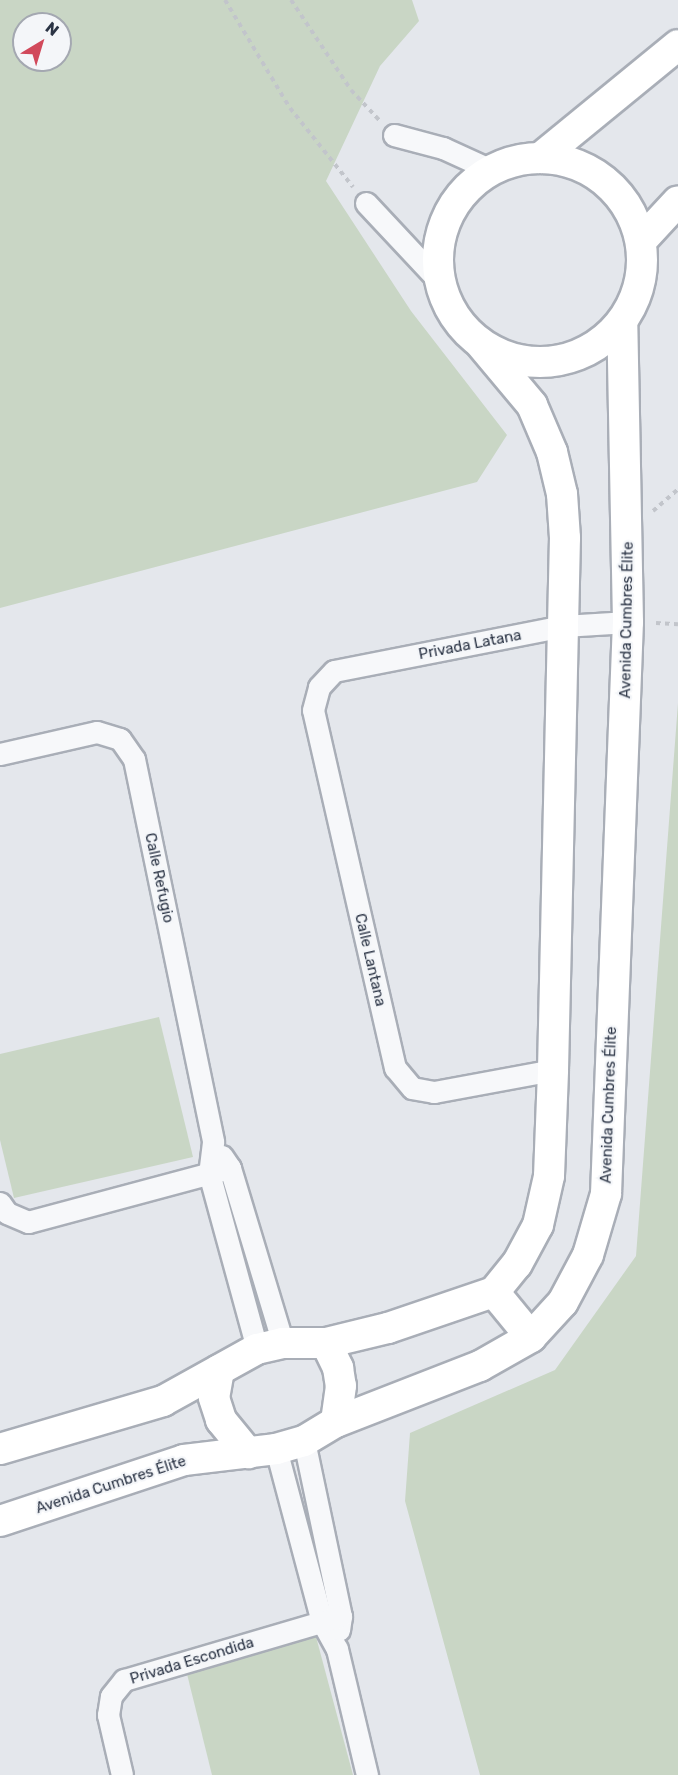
<!DOCTYPE html>
<html>
<head>
<meta charset="utf-8">
<style>
	body { margin:0 }
	#map { position:relative; width:678px; height:1775px; overflow:hidden; background:#e4e7ec; font-family:Rubik,sans-serif }
	div>[style] { position:absolute }
	[style*='--x'] { left:calc(var(--x)*1px); top:calc(var(--y)*1px); width:calc(var(--w)*1px); rotate:calc(var(--a)*1deg) }
	.green>* { inset:0; background:#c9d6c5 }
	.path>* { height:4px; margin-top:-2px; transform-origin:0; background:repeating-linear-gradient(90deg,#c2c5cb 0 4.5px,transparent 0 9px) }
	.roads { filter:drop-shadow(2px 0 #a9aeb7) drop-shadow(-2px 0 #a9aeb7) drop-shadow(0 2px #a9aeb7) drop-shadow(0 -2px #a9aeb7) }
	.street>* { height:21px; margin:-10.5px; padding:0 10.5px; transform-origin:10.5px; border-radius:10.5px; background:#f7f8fa }
	.secondary>* { height:30px; margin:-15px; padding:0 15px; transform-origin:15px; border-radius:15px; background:#fff }
	.secondary>.ring { margin:-15px; padding:0; box-sizing:content-box; background:none; border:30px solid #fff; border-radius:50% }
	span { translate:-50% -50%; white-space:nowrap; text-align:center; line-height:1.15; -webkit-text-stroke:4.5px #f4f6f9; paint-order:stroke }
	.street-label { font-size:15px; color:#2b3445 }
	.north { position:absolute; left:12px; top:12px; width:60px; height:60px; box-sizing:border-box; background:#f4f6f9; border:2px solid #a4a8b1; border-radius:50%; rotate:38deg; font-size:16px; font-weight:700; line-height:24px; text-align:center; color:#2b3445 }
	.north::after { content:''; display:block; margin:auto; width:21px; height:27px; background:#d1495b; clip-path:polygon(50% 0,100% 100%,50% 72%,0 100%) }
</style>
</head>
<body>
<div id="map">
	<div class="green">
		<div style="clip-path:polygon(evenodd,0 0,412px 0,419px 21px,380px 66px,326px 181px,411px 311px,507px 435px,477px 482px,0 608px,0 0,24px 24px,60px 24px,60px 60px,24px 60px,24px 24px)"></div>
		<div style="clip-path:polygon(678px 703px,678px 1775px,480px 1775px,405px 1501px,410px 1433px,555px 1370px,636px 1256px)"></div>
		<div style="clip-path:polygon(159px 1017px,193px 1157px,14px 1198px,0 1140px,0 1054px)"></div>
		<div style="clip-path:polygon(315px 1633px,353px 1775px,212px 1775px,186px 1670px)"></div>
	</div>
	<div class="path">
		<div style="--x:225;--y:0;--w:126;--a:59"></div>
		<div style="--x:290;--y:108;--w:101;--a:51.4"></div>
		<div style="--x:291;--y:0;--w:108;--a:56.3"></div>
		<div style="--x:351;--y:90;--w:41;--a:47"></div>
		<div style="--x:653;--y:511;--w:33;--a:-41"></div>
		<div style="--x:656;--y:623;--w:22;--a:3"></div>
	</div>
	<div class="roads">
		<div class="street">
			<div style="--x:394;--y:135;--w:51;--a:14.9"></div>
			<div style="--x:443;--y:148;--w:53;--a:24.6"></div>
			<div style="--x:366;--y:203;--w:108;--a:46.9"></div>
			<div style="--x:0;--y:754;--w:99;--a:-12.8"></div>
			<div style="--x:97;--y:732;--w:24;--a:17"></div>
			<div style="--x:120;--y:739;--w:24;--a:55"></div>
			<div style="--x:134;--y:759;--w:391;--a:78.3"></div>
			<div style="--x:213;--y:1142;--w:31;--a:97"></div>
			<div style="--x:209;--y:1173;--w:182;--a:74.7"></div>
			<div style="--x:553;--y:1070;--w:121;--a:169.5"></div>
			<div style="--x:434;--y:1092;--w:22;--a:-170"></div>
			<div style="--x:412;--y:1088;--w:26;--a:-130"></div>
			<div style="--x:395;--y:1068;--w:367;--a:-102.9"></div>
			<div style="--x:313;--y:710;--w:24;--a:-75"></div>
			<div style="--x:319;--y:687;--w:22;--a:-47"></div>
			<div style="--x:334;--y:671;--w:233;--a:-11.1"></div>
			<div style="--x:563;--y:626;--w:65;--a:-3.5"></div>
			<div style="--x:222;--y:1156;--w:14;--a:56"></div>
			<div style="--x:230;--y:1168;--w:183;--a:73.2"></div>
			<div style="--x:0;--y:1203;--w:12;--a:55"></div>
			<div style="--x:7;--y:1213;--w:23;--a:23"></div>
			<div style="--x:28;--y:1222;--w:209;--a:-15"></div>
			<div style="--x:304;--y:1441;--w:179;--a:78.1"></div>
			<div style="--x:341;--y:1616;--w:14;--a:98"></div>
			<div style="--x:276;--y:1449;--w:179;--a:75.1"></div>
			<div style="--x:322;--y:1622;--w:31;--a:61"></div>
			<div style="--x:337;--y:1649;--w:130;--a:76.6"></div>
			<div style="--x:122;--y:1775;--w:62;--a:-103.1"></div>
			<div style="--x:108;--y:1715;--w:19;--a:-81"></div>
			<div style="--x:111;--y:1696;--w:21;--a:-51"></div>
			<div style="--x:124;--y:1680;--w:226;--a:-16.4"></div>
		</div>
		<div class="secondary">
			<div style="--x:540;--y:158;--w:178;--a:-39.3"></div>
			<div class="ring" style="left:438px;top:158px;width:174px;height:174px"></div>
			<div style="--x:641;--y:241;--w:54;--a:-47.2"></div>
			<div style="--x:494;--y:1292;--w:58;--a:50.6"></div>
			<div style="--x:326;--y:1343;--w:28;--a:64"></div>
			<div style="--x:338;--y:1368;--w:18;--a:81"></div>
			<div style="--x:341;--y:1386;--w:36;--a:98"></div>
			<div style="--x:219;--y:1370;--w:28;--a:100"></div>
			<div style="--x:214;--y:1398;--w:23;--a:72"></div>
			<div style="--x:221;--y:1420;--w:43;--a:50.7"></div>
			<div style="--x:0;--y:1449;--w:170;--a:-16.4"></div>
			<div style="--x:163;--y:1401;--w:107;--a:-29"></div>
			<div style="--x:257;--y:1349;--w:27;--a:-13"></div>
			<div style="--x:283;--y:1343;--w:43;--a:0"></div>
			<div style="--x:326;--y:1343;--w:64;--a:-13.6"></div>
			<div style="--x:388;--y:1328;--w:112;--a:-18.8"></div>
			<div style="--x:494;--y:1292;--w:36;--a:-51"></div>
			<div style="--x:517;--y:1264;--w:44;--a:-61.7"></div>
			<div style="--x:538;--y:1225;--w:50;--a:-77.3"></div>
			<div style="--x:549;--y:1176;--w:106;--a:-87.8"></div>
			<div style="--x:553;--y:1070;--w:532;--a:-88.71"></div>
			<div style="--x:565;--y:538;--w:44;--a:-93.9"></div>
			<div style="--x:562;--y:494;--w:43;--a:-103.4"></div>
			<div style="--x:552;--y:452;--w:51;--a:-113.1"></div>
			<div style="--x:532;--y:405;--w:81;--a:-130"></div>
			<div style="--x:0;--y:1521;--w:194;--a:-18.3"></div>
			<div style="--x:184;--y:1460;--w:93;--a:-6.8"></div>
			<div style="--x:276;--y:1449;--w:29;--a:-16"></div>
			<div style="--x:304;--y:1441;--w:37;--a:-31"></div>
			<div style="--x:336;--y:1422;--w:155;--a:-21.3"></div>
			<div style="--x:480;--y:1366;--w:59;--a:-29.6"></div>
			<div style="--x:531;--y:1337;--w:47;--a:-47.6"></div>
			<div style="--x:563;--y:1302;--w:53;--a:-62"></div>
			<div style="--x:588;--y:1255;--w:64;--a:-73.6"></div>
			<div style="--x:606;--y:1194;--w:572;--a:-87.8"></div>
			<div style="--x:628;--y:622;--w:299;--a:-91.1"></div>
		</div>
	</div>
	<div class="street-label">
		<span style="left:627px;top:620px;rotate:-89deg">Avenida Cumbres Élite</span>
		<span style="left:470px;top:645px;rotate:-11deg">Privada Latana</span>
		<span style="left:159px;top:878px;rotate:78deg">Calle Refugio</span>
		<span style="left:370px;top:960px;rotate:77deg">Calle Lantana</span>
		<span style="left:609px;top:1105px;rotate:-88deg">Avenida Cumbres Élite</span>
		<span style="left:111px;top:1485px;rotate:-18deg">Avenida Cumbres Élite</span>
		<span style="left:192px;top:1661px;rotate:-17deg">Privada Escondida</span>
	</div>
	<div class="north">N</div>
</div>
</body>
</html>
